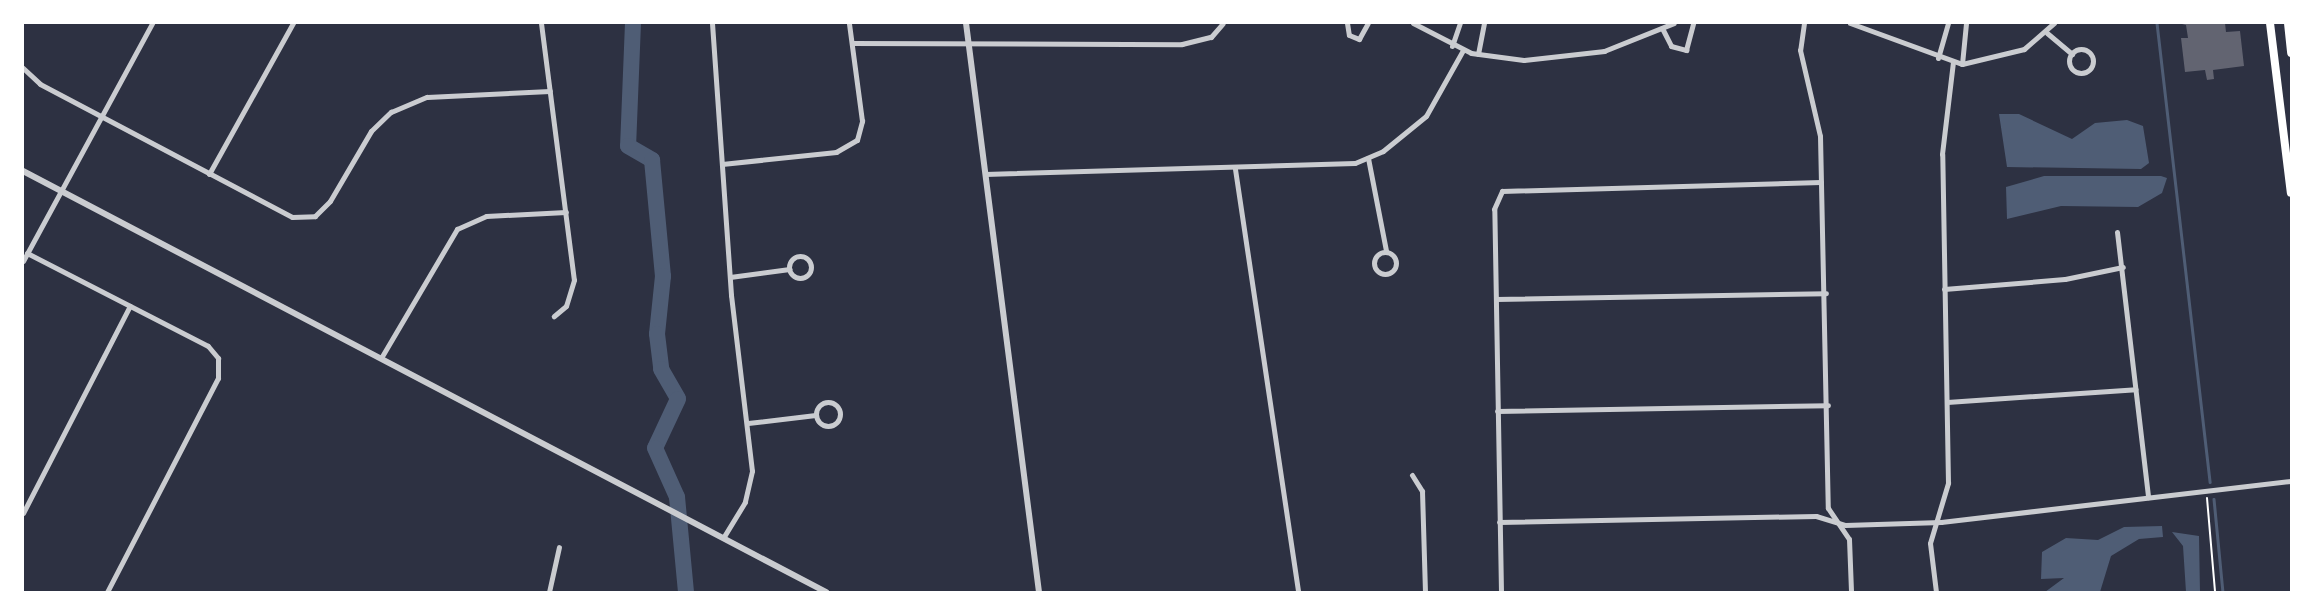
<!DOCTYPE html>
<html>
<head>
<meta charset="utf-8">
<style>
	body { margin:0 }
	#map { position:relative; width:2314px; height:615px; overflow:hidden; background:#2d3142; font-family:Commissioner,sans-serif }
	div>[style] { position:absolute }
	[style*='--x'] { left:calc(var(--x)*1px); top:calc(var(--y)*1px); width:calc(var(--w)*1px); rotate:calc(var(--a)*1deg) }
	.water>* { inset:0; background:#4f5d75 }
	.stream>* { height:2.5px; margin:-1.25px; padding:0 1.25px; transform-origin:1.25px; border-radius:1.25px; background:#4f5d75 }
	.river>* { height:16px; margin:-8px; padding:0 8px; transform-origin:8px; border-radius:8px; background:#4f5d75 }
	.building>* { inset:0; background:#626471 }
	.path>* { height:2px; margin:-1px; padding:0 1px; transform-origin:1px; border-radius:1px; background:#fff }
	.minor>* { height:5px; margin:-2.5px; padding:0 2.5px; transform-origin:2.5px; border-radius:2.5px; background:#caccd0 }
	.minor>.ring { margin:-2.5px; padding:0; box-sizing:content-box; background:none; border:5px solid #caccd0; border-radius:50% }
	.tertiary>* { height:6px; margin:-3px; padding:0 3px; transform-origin:3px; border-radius:3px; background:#caccd0 }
	.primary>* { height:8px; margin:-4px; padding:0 4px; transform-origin:4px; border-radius:4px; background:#fff }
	span { translate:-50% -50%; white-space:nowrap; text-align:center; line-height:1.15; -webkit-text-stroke:5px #fff; paint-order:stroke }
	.frame { position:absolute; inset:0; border:24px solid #fff; pointer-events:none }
</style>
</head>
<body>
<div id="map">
	<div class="water">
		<div style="clip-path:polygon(1999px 114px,2019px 114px,2072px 139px,2095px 123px,2127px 120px,2143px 126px,2149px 163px,2141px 169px,2007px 167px)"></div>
		<div style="clip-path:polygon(2044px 176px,2161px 176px,2167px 178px,2162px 193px,2138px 207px,2061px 206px,2007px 219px,2006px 187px)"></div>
		<div style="clip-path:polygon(2162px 526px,2163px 537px,2139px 539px,2111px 556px,2100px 592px,2045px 592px,2064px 578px,2041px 579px,2042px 552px,2066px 538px,2098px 540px,2124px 527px)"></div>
		<div style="clip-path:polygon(2172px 532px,2199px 536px,2200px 592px,2186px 592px,2183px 546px)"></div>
	</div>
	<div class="stream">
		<div style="--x:2157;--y:23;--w:462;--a:83.4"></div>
		<div style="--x:2214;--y:499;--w:93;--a:84.5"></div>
	</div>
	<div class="river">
		<div style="--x:633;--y:23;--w:123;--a:92.3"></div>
		<div style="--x:628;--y:146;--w:28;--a:30"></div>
		<div style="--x:652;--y:160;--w:117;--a:84.6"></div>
		<div style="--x:663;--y:276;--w:58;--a:95.9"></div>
		<div style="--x:657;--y:334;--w:35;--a:83"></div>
		<div style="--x:661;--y:369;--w:34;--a:60"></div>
		<div style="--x:678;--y:399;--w:54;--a:115.1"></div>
		<div style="--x:655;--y:448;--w:54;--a:65.8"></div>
		<div style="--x:677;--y:497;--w:95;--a:84.6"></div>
	</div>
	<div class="building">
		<div style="clip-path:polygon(2178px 23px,2225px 23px,2226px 32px,2240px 31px,2244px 66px,2213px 70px,2214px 79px,2207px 80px,2205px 70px,2185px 72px,2181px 38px,2188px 38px,2186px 25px)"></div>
	</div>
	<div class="path">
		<div style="--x:2207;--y:498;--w:94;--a:85.1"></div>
	</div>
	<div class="minor">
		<div style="--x:541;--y:23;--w:259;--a:82.7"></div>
		<div style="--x:574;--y:280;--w:27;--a:107"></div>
		<div style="--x:566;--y:306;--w:16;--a:140"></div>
		<div style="--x:712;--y:23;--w:273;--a:86"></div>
		<div style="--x:731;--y:295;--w:177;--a:83.2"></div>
		<div style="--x:752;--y:471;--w:32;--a:103"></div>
		<div style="--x:745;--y:502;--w:42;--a:121.4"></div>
		<div style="--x:1347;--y:23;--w:12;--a:81"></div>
		<div style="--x:1349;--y:35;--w:11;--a:22"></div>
		<div style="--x:1359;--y:39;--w:18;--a:-61"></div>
		<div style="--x:1413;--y:23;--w:65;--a:27.3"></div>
		<div style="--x:1471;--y:53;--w:53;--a:7.5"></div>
		<div style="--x:1524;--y:60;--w:81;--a:-6.4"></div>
		<div style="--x:1604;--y:51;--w:75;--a:-21.8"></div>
		<div style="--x:1804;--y:23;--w:27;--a:98"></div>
		<div style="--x:1800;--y:50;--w:88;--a:76.9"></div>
		<div style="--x:1820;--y:136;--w:372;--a:88.8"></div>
		<div style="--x:1828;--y:508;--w:37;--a:56"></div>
		<div style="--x:1849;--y:539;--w:53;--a:87.8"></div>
		<div style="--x:1850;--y:23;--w:119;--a:20.1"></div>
		<div style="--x:1962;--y:64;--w:64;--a:-13.6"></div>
		<div style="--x:2024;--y:49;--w:40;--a:-41"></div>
		<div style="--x:1662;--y:28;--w:20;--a:63"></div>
		<div style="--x:1671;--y:46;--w:16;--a:15"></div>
		<div style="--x:1686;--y:50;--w:28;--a:-75"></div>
		<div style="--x:2047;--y:33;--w:33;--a:40"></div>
		<div style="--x:852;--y:43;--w:330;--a:0.2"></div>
		<div style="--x:1182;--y:44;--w:30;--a:-14"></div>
		<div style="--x:1211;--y:37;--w:18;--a:-49"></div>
		<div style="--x:1452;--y:46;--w:24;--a:-71"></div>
		<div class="ring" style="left:2069px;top:49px;width:19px;height:19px"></div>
		<div style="--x:1478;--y:54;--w:32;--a:-79"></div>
		<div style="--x:1938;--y:58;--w:36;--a:-74"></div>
		<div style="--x:1962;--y:64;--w:41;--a:-84.4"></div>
		<div style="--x:23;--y:68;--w:23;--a:43"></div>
		<div style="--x:40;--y:84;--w:285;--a:27.8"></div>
		<div style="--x:292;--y:217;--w:23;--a:-2"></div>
		<div style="--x:315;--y:216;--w:21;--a:-45"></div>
		<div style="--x:330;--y:201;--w:81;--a:-59.6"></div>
		<div style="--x:371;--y:131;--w:28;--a:-44"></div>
		<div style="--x:391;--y:112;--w:39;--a:-23"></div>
		<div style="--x:427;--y:97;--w:123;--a:-2.8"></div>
		<div style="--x:1368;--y:158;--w:95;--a:79"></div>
		<div style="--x:722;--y:164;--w:115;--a:-6"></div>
		<div style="--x:836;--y:152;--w:24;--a:-30"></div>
		<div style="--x:857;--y:140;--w:20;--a:-75"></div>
		<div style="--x:862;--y:121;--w:99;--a:-97.6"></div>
		<div style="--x:1235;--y:169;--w:428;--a:81.5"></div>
		<div style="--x:209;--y:174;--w:173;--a:-60.9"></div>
		<div style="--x:985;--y:174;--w:370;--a:-1.7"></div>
		<div style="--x:1355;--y:163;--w:30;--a:-23"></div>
		<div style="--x:1383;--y:151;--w:55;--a:-39.1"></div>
		<div style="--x:1426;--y:116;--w:76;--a:-60.7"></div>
		<div style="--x:2117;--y:232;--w:267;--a:83.3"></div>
		<div class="ring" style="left:1374px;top:252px;width:17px;height:17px"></div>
		<div style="--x:27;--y:253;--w:203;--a:27.2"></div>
		<div style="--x:208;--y:346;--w:16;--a:50"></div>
		<div style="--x:218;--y:358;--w:20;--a:90"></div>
		<div style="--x:218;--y:378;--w:241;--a:117.4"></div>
		<div class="ring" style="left:789px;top:256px;width:17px;height:17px"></div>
		<div style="--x:23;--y:261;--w:271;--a:-61.5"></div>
		<div style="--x:730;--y:277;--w:60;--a:-7.7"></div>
		<div style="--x:1944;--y:289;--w:121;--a:-4.7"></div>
		<div style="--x:2065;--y:279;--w:59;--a:-11.7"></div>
		<div style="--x:1496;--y:299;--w:330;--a:-1"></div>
		<div style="--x:381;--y:358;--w:150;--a:-59.5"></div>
		<div style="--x:457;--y:229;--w:32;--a:-24"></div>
		<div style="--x:486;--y:216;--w:80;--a:-2.9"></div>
		<div style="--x:1947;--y:402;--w:189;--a:-3.9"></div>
		<div class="ring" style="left:816px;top:402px;width:19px;height:19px"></div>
		<div style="--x:1497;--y:411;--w:331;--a:-1"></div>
		<div style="--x:748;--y:423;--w:68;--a:-6.7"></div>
		<div style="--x:1412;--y:475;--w:19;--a:58"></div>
		<div style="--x:1422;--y:491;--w:101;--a:88.3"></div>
		<div style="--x:23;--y:513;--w:233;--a:-62.7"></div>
		<div style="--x:1499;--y:522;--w:317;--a:-1.1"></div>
		<div style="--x:1816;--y:516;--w:30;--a:17"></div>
		<div style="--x:1845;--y:525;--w:96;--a:-1.8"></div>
		<div style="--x:1941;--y:522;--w:352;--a:-6.7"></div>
		<div style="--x:549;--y:592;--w:46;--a:-77.5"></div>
		<div style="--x:1501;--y:592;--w:383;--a:-91"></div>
		<div style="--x:1494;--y:209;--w:20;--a:-66"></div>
		<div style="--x:1502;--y:191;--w:319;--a:-1.6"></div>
		<div style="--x:1936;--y:592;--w:49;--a:-97"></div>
		<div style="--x:1930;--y:543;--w:63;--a:-73.3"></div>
		<div style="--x:1948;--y:483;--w:329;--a:-91"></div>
		<div style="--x:1942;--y:154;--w:93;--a:-83.2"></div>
	</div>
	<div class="tertiary">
		<div style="--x:966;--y:23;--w:574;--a:82.69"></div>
		<div style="--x:23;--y:171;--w:907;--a:27.67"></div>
	</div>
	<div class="primary">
		<div style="--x:2270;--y:23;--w:171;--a:83"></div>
		<div style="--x:2288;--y:23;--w:30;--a:84"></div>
	</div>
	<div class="frame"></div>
</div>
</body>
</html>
